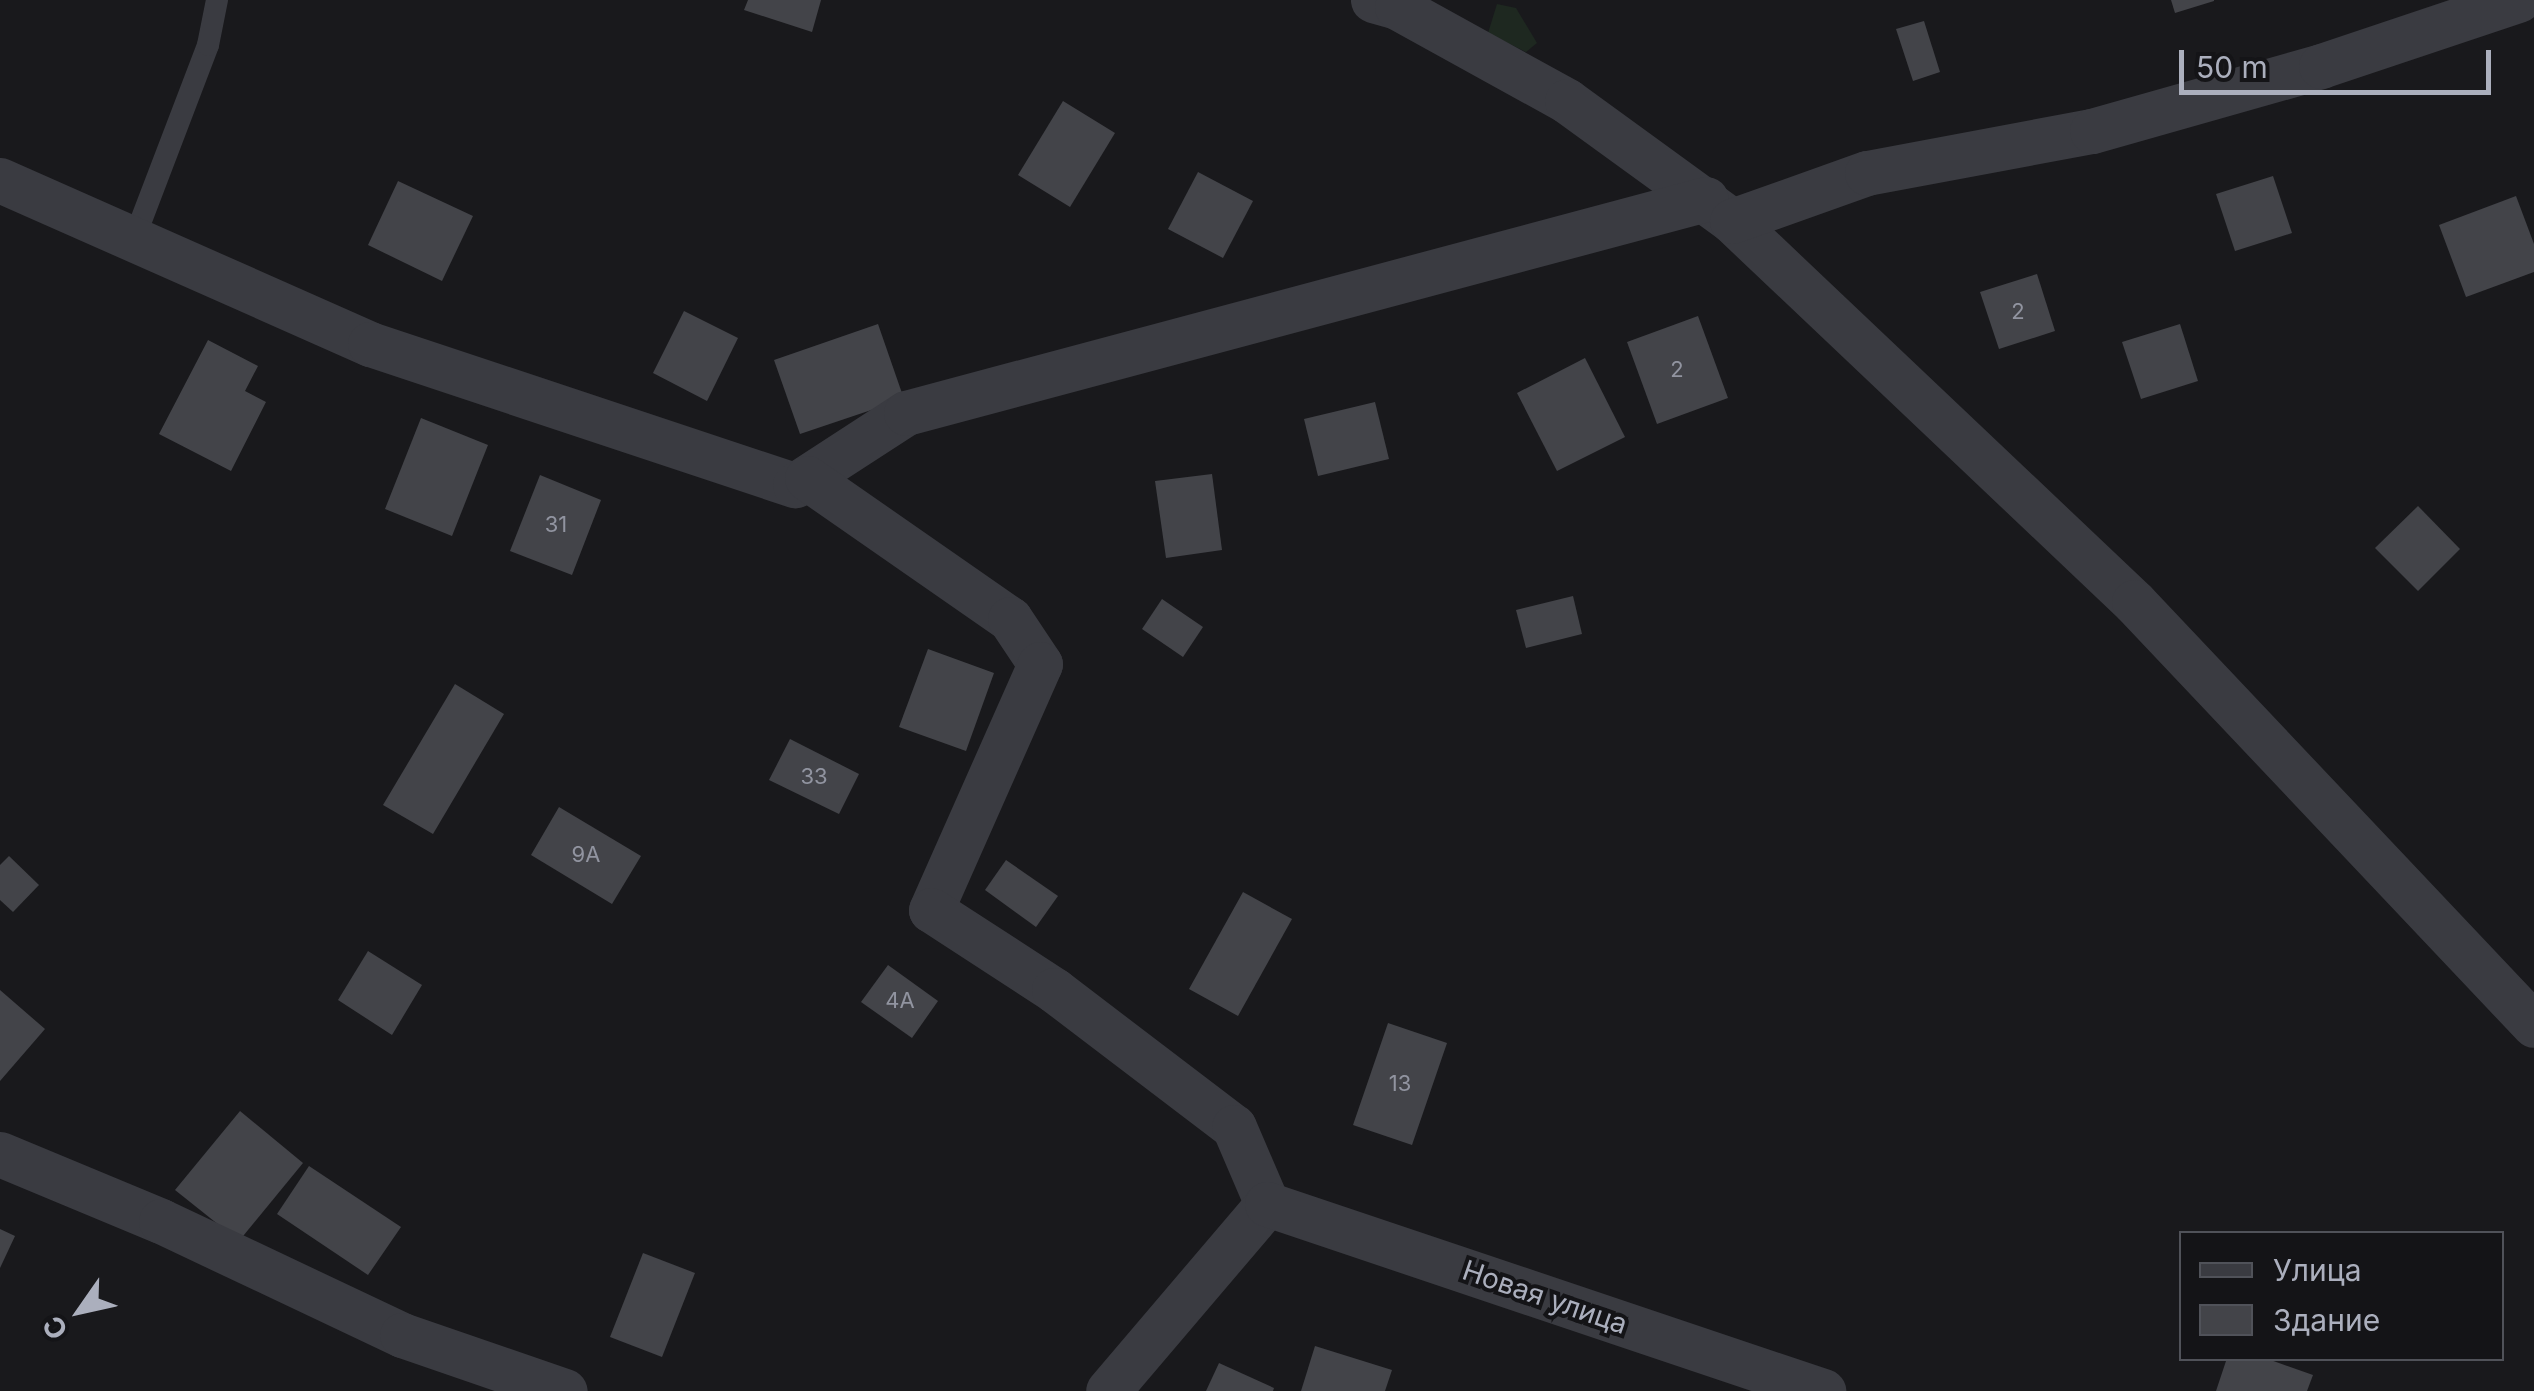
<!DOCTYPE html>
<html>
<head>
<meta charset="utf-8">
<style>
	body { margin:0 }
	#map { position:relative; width:2534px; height:1391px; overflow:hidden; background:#19191c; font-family:Inter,sans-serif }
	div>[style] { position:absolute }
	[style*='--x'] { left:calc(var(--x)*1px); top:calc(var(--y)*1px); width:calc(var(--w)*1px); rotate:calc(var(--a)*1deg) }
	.green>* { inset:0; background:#1e2820 }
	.building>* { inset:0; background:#434449 }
	.service>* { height:22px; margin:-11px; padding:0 11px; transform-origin:11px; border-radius:11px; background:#3a3b41 }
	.minor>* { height:45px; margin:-22.5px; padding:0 22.5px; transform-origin:22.5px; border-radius:22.5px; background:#3a3b41 }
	span { translate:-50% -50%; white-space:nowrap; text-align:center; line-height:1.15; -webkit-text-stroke:8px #141417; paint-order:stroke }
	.number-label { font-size:22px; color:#9194a0 }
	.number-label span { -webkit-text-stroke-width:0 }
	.street-label { font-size:28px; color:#abafbd }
	.legend { position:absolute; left:2179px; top:1231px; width:325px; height:130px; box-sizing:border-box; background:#141417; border:2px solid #505259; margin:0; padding:12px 18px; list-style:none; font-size:30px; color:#abafbd }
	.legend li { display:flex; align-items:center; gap:20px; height:50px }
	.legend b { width:50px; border:2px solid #505259 }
	.north { position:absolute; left:30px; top:1261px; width:100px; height:100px; -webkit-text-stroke:8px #141417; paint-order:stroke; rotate:236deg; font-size:28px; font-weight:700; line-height:40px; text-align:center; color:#abafbd }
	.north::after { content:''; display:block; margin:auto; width:35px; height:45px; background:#abafbd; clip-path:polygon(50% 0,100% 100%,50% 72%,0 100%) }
	.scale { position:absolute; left:2179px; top:50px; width:312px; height:45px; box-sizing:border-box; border:5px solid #abafbd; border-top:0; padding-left:12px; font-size:30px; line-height:35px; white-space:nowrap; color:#abafbd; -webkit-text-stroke:8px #141417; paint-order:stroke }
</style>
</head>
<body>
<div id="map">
	<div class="green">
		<div style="clip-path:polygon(1497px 4px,1516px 8px,1537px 43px,1526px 52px,1488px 33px)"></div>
	</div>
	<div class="building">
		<div style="clip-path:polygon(748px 0,821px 0,812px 32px,744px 10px)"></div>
		<div style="clip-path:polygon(2171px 0,2214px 0,2214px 1px,2175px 13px)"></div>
		<div style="clip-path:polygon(1924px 21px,1940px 72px,1913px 81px,1896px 29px)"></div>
		<div style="clip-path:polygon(1063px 101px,1115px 133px,1070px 207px,1018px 175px)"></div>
		<div style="clip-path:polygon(1198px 172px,1253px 201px,1223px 258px,1168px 229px)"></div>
		<div style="clip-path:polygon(2273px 176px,2292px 233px,2235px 251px,2216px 194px)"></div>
		<div style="clip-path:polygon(398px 181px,473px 216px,442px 281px,368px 245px)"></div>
		<div style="clip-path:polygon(2516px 196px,2534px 244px,2534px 272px,2466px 297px,2439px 225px)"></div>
		<div style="clip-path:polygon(2037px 274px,2055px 331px,1999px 349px,1980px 292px)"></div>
		<div style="clip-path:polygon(684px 311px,738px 338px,707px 401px,653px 373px)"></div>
		<div style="clip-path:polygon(1698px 316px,1728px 398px,1657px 424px,1627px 342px)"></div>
		<div style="clip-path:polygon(878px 324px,904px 399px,800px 434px,774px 360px)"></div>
		<div style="clip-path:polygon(2180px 324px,2198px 381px,2141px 399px,2122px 342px)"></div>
		<div style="clip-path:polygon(208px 340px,258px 366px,245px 391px,266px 402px,231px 471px,159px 434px)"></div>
		<div style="clip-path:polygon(1585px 358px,1625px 437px,1557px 471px,1517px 393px)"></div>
		<div style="clip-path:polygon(1375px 402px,1389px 459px,1318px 476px,1304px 419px)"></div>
		<div style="clip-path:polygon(421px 418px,488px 445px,452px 536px,385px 509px)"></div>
		<div style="clip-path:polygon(1212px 474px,1222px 550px,1166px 558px,1155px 481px)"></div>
		<div style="clip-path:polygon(540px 475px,601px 500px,572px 575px,510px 551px)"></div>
		<div style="clip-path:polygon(2418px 506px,2460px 549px,2418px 591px,2375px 548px)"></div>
		<div style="clip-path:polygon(1573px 596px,1582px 634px,1526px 648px,1516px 610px)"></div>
		<div style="clip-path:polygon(1162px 599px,1203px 627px,1183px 657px,1142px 629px)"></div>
		<div style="clip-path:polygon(928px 649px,994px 673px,966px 751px,899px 727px)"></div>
		<div style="clip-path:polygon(455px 684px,504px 714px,433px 834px,383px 805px)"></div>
		<div style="clip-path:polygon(790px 739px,859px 774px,839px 814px,769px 780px)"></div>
		<div style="clip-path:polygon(559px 807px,641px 856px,612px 904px,531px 855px)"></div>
		<div style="clip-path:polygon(9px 856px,39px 885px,13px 912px,0 900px,0 865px)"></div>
		<div style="clip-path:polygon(1006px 860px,1058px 896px,1036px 927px,985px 890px)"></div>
		<div style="clip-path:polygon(1243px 892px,1292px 919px,1238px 1016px,1189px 989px)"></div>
		<div style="clip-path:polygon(368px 951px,422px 985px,392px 1035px,338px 1000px)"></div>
		<div style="clip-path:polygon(888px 965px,938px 1001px,912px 1038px,861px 1002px)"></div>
		<div style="clip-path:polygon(0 990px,45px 1029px,0 1081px)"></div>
		<div style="clip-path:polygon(1388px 1023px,1447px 1043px,1412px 1145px,1353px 1125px)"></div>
		<div style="clip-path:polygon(240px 1111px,303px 1163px,239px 1241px,175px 1190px)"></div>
		<div style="clip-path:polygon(309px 1166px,401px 1227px,368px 1275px,277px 1214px)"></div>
		<div style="clip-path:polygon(0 1229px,15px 1236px,0 1268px)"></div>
		<div style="clip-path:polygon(643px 1253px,695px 1273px,662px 1357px,610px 1337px)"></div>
		<div style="clip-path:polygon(1315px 1346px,1392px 1370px,1385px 1391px,1301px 1391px)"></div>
		<div style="clip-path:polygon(2227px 1358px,2265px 1358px,2313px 1375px,2307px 1391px,2216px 1391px)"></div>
		<div style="clip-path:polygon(1219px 1363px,1274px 1388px,1273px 1391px,1206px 1391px)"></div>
	</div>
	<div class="service">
		<div style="--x:134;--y:239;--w:208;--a:-69.1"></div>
		<div style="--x:208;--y:45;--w:46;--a:-78.7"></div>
	</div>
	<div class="minor">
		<div style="--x:1373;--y:0;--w:25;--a:16"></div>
		<div style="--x:1397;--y:7;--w:194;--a:28.9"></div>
		<div style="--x:1567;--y:101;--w:204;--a:36"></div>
		<div style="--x:1732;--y:221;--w:554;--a:43.46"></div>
		<div style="--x:2134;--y:602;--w:582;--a:46.6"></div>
		<div style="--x:0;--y:180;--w:405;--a:23.9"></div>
		<div style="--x:370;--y:344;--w:448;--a:18.4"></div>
		<div style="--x:795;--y:485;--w:132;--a:-33"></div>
		<div style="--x:906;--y:413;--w:828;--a:-14.98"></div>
		<div style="--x:1732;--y:221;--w:143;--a:-19.6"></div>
		<div style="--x:1867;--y:173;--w:229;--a:-10.6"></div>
		<div style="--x:2092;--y:131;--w:238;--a:-15.8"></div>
		<div style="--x:2321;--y:66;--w:208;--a:-18.5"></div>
		<div style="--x:807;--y:478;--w:247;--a:34.8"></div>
		<div style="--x:1010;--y:619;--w:54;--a:56.3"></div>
		<div style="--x:1040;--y:664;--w:269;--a:113.9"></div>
		<div style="--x:931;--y:910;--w:147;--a:33"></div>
		<div style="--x:1054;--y:990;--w:226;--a:37.3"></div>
		<div style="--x:1234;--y:1127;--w:84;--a:66.8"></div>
		<div style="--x:1267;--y:1204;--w:245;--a:130.4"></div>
		<div style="--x:0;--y:1154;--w:174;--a:22.6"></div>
		<div style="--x:161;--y:1221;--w:267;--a:25.3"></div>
		<div style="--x:402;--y:1335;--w:172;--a:19"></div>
		<div style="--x:1267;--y:1204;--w:587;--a:18.59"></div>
	</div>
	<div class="number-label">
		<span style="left:2018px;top:312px">2</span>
		<span style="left:1677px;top:370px">2</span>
		<span style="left:556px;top:525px">31</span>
		<span style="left:814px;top:777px">33</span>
		<span style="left:586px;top:855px">9А</span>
		<span style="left:900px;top:1001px">4А</span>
		<span style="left:1400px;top:1084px">13</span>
	</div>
	<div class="street-label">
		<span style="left:1545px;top:1297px;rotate:19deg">Новая улица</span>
	</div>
	<ul class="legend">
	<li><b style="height:12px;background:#3a3b41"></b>Улица</li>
	<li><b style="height:28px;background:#434449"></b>Здание</li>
	</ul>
	<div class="north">С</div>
	<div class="scale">50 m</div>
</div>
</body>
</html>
